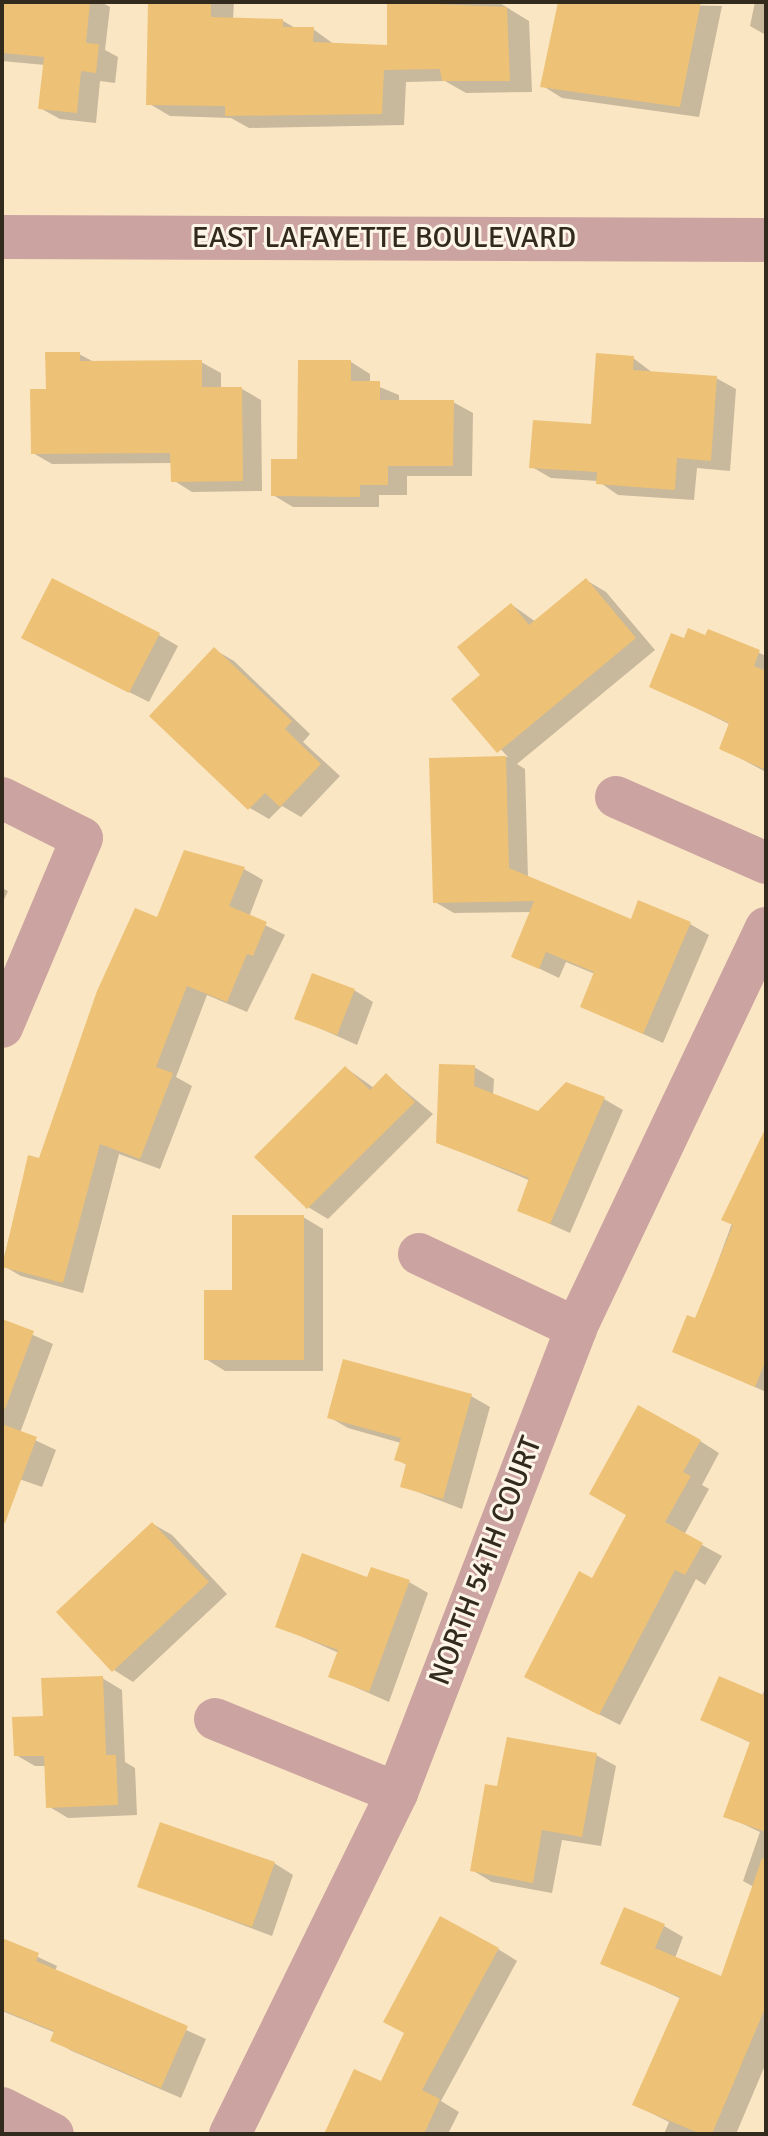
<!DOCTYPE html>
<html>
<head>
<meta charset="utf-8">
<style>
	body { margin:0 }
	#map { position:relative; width:768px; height:2136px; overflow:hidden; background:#fbe6c3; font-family:Signika,sans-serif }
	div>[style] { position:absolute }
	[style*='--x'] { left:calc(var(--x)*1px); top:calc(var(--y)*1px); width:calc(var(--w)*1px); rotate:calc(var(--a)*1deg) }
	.shadow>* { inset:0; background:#0003 }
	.building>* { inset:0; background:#edc276 }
	.minor>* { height:42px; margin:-21px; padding:0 21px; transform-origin:21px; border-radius:21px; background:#cba3a1 }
	.tertiary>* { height:44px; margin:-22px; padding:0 22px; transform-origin:22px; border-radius:22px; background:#cba3a1 }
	span { translate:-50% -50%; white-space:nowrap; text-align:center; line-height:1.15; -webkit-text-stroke:6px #fdf5e7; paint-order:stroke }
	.street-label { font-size:30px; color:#322a1d }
	.frame { position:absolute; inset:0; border:4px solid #322a1d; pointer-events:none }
</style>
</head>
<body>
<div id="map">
	<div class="shadow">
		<div style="clip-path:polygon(2px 2px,101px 2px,110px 7px,105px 50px,118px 57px,115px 83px,100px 81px,96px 123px,60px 119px,40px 108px,45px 65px,2px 61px)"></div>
		<div style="clip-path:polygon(150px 2px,234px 2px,233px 20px,283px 21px,297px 29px,313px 29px,335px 45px,389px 47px,389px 2px,498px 2px,529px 21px,532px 92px,466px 93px,445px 81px,406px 82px,404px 125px,249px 128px,231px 118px,170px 116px,148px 103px)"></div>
		<div style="clip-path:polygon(560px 2px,722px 6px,699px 117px,562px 98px,543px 86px)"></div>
		<div style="clip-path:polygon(755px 2px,766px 2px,766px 35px,750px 26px)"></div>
		<div style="clip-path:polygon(79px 354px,94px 362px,201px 362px,221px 373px,221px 389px,242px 389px,261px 400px,262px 491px,192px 492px,173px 480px,172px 463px,52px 464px,33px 453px,48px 391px)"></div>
		<div style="clip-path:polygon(633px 358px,653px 373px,716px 378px,736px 389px,730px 471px,697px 468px,694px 500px,618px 495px,598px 481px,551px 478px,532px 467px,592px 426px)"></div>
		<div style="clip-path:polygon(351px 362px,370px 374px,370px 383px,399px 395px,399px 402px,453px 402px,473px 413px,472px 476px,407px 476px,407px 495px,379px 495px,379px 507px,293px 507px,273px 495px,299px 461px)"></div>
		<div style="clip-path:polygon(586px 580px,606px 592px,655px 650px,517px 764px,525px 769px,528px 878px,632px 922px,690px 924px,709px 935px,663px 1043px,582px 1006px,595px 974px,566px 962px,559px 978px,513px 956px,532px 912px,454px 913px,435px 902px,431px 760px,508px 757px,454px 699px,483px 675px,512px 605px,536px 622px)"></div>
		<div style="clip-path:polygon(709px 631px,766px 656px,766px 772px,721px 748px,731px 725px,652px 686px,685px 641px,706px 638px)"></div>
		<div style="clip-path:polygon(159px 635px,178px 646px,149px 702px,43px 649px)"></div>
		<div style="clip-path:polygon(215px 650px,234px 661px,310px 734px,303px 742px,340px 776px,301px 817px,282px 806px,269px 819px,250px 808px)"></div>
		<div style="clip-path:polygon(244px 869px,263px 880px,249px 917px,285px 935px,247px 1012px,207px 995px,176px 1077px,192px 1086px,160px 1169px,119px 1154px,83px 1293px,21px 1276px,2px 1265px,30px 1158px,40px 1160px,158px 919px)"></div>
		<div style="clip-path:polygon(2px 888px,8px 891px,2px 904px)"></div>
		<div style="clip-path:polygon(354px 990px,373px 1002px,357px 1045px,297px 1018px)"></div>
		<div style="clip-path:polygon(474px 1067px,494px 1079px,493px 1096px,539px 1113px,604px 1099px,623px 1110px,570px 1233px,519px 1210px,531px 1181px,438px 1142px)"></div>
		<div style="clip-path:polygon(346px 1068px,374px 1088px,387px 1076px,433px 1114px,328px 1219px,308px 1207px)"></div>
		<div style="clip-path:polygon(766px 1131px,766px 1392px,675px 1352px,696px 1321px)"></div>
		<div style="clip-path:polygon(303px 1217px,323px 1229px,323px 1371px,225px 1371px,206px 1359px,234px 1292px)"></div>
		<div style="clip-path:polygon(2px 1321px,53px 1344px,20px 1433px,56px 1450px,42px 1487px,2px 1473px)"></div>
		<div style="clip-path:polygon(471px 1396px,490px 1407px,462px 1509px,402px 1486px,408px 1466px,397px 1459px,401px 1443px,348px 1428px,329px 1417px)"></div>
		<div style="clip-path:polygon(700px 1441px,719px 1453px,702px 1485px,709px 1489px,684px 1535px,722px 1556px,705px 1585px,696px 1579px,620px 1725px,546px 1687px,592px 1580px)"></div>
		<div style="clip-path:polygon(153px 1524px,172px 1535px,227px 1594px,133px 1682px,114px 1670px)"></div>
		<div style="clip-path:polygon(368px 1579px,409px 1582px,428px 1593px,389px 1702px,330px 1676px,339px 1653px,278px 1626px)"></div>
		<div style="clip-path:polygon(102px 1678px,122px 1690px,125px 1762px,135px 1768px,137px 1815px,68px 1818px,48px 1806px,46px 1766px,35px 1766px,16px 1755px,45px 1718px)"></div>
		<div style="clip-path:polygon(766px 1686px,766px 2063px,736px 2134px,664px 2134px,669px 2122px,635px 2105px,682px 1999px,603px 1963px,664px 1926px,683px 1937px,675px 1958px,722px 1978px,754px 1887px,743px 1881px,760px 1832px,726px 1816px,751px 1743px,703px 1720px,762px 1696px)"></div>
		<div style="clip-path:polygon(596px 1755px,616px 1766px,601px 1846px,562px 1840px,552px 1893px,492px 1882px,472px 1870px,499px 1788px)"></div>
		<div style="clip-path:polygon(274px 1863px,293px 1875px,272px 1936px,140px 1886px)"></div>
		<div style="clip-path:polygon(2px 1940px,57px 1966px,55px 1971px,206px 2039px,181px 2098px,72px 2051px,52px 2040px,56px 2033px,2px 2011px)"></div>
		<div style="clip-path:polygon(498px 1949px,517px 1961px,441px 2101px,459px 2112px,448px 2134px,326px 2134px,382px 2084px)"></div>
	</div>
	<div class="building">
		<div style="clip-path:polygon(2px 2px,90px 2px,86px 43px,99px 44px,96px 73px,81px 71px,77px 113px,38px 109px,44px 57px,2px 53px)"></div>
		<div style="clip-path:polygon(148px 2px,211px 2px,211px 17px,283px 19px,283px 27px,314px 27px,313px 42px,387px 45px,387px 2px,507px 7px,510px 81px,442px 81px,440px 69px,384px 70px,382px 114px,225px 116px,225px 106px,146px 105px)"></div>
		<div style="clip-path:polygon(558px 2px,701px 2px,680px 107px,540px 87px)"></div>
		<div style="clip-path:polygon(45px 352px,80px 352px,80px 361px,202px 360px,202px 387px,242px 387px,243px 481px,171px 482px,170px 453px,31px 454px,30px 389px,46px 389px)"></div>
		<div style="clip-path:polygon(596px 353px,634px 356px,633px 370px,717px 376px,711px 461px,677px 458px,675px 490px,596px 484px,597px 472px,529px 468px,533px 420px,591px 424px)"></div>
		<div style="clip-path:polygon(298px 360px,351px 360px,351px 381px,380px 381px,380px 400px,454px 400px,453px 466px,388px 466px,388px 485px,360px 485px,360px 497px,271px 496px,271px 459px,297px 459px)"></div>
		<div style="clip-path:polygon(52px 578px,160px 633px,129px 693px,21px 638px)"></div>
		<div style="clip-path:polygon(586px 578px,636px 638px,497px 753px,451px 699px,480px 675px,457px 647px,511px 603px,529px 625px)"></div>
		<div style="clip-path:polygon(688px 628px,705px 635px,708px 629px,760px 650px,754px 666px,766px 671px,766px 770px,719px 749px,729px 723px,649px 687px,671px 633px,684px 638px)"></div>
		<div style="clip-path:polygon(214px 647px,292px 721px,285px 729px,321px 764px,280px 807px,265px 793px,248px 810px,149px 716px)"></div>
		<div style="clip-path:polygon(506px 756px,509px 868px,631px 919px,638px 900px,691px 922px,643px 1034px,580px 1007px,594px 972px,546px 952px,539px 969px,511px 957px,534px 901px,433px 903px,429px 758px)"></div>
		<div style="clip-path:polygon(184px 850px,245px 867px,229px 906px,267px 922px,253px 956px,247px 954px,227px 1002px,187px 986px,156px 1067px,173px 1073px,140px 1159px,100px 1144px,63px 1283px,2px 1267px,28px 1155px,39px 1158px,97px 991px,135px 908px,157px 917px)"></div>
		<div style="clip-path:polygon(312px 973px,355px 989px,337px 1035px,294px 1019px)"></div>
		<div style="clip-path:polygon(439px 1064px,475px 1065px,474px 1086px,538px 1111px,566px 1082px,605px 1097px,550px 1224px,517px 1211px,529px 1178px,436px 1143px)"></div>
		<div style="clip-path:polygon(345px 1066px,370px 1090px,386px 1073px,415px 1102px,307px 1209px,254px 1157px)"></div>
		<div style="clip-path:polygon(766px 1127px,766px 1360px,755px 1387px,672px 1352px,687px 1315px,695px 1318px,733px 1225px,721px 1220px)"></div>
		<div style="clip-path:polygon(232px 1215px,304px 1215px,304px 1360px,204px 1360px,204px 1290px,232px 1290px)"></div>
		<div style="clip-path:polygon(2px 1319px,34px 1331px,5px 1409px,2px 1409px)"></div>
		<div style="clip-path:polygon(343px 1359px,472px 1394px,443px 1499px,400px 1487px,406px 1464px,394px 1460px,401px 1438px,327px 1418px)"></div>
		<div style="clip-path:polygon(638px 1405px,701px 1440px,683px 1472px,691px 1476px,665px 1522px,703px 1543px,685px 1575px,675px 1570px,599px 1715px,524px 1677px,579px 1571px,592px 1578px,626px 1515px,589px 1494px)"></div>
		<div style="clip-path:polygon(2px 1424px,37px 1437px,5px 1523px,2px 1522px)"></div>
		<div style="clip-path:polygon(152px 1522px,209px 1582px,112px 1672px,56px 1612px)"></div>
		<div style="clip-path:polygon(302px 1553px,367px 1577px,371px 1567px,410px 1580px,369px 1692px,328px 1677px,338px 1650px,275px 1627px)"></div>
		<div style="clip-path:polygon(103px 1676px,106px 1755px,116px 1755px,118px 1805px,46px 1808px,44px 1756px,14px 1756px,12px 1717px,43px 1716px,41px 1678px)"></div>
		<div style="clip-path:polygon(719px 1676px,766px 1696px,766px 1832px,723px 1817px,750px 1742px,700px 1720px)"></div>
		<div style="clip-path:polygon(507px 1737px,597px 1753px,582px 1837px,542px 1830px,533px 1883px,470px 1871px,485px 1784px,497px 1786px)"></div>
		<div style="clip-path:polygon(160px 1822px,275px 1862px,252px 1927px,137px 1887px)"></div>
		<div style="clip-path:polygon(762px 1858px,766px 1859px,766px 2006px,712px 2134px,701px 2134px,632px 2105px,680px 1997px,600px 1964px,624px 1907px,665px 1924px,655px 1948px,721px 1976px)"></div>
		<div style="clip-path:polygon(440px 1916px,499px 1948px,422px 2090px,440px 2099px,424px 2134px,324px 2134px,354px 2069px,381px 2081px,404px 2033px,383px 2022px)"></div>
		<div style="clip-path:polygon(2px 1938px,39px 1953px,36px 1961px,188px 2026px,161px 2088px,50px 2041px,54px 2031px,2px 2010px)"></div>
	</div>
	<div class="minor">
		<div style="--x:616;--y:797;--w:164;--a:23.7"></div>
		<div style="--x:2;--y:798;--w:89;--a:26.6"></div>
		<div style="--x:82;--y:838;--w:205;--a:112.9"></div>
		<div style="--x:419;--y:1254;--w:174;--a:25.2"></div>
		<div style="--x:215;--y:1719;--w:196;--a:22.1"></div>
		<div style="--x:2;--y:2108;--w:57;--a:27"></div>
		<div style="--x:230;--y:2134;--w:380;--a:-63.9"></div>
		<div style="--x:397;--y:1793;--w:498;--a:-68.9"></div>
		<div style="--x:576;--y:1328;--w:443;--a:-64.6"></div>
	</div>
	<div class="tertiary">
		<div style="--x:2;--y:237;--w:764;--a:0.22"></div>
	</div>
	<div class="street-label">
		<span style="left:384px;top:238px">EAST LAFAYETTE BOULEVARD</span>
		<span style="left:486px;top:1561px;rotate:-69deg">NORTH 54TH COURT</span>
	</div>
	<div class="frame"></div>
</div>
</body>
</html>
